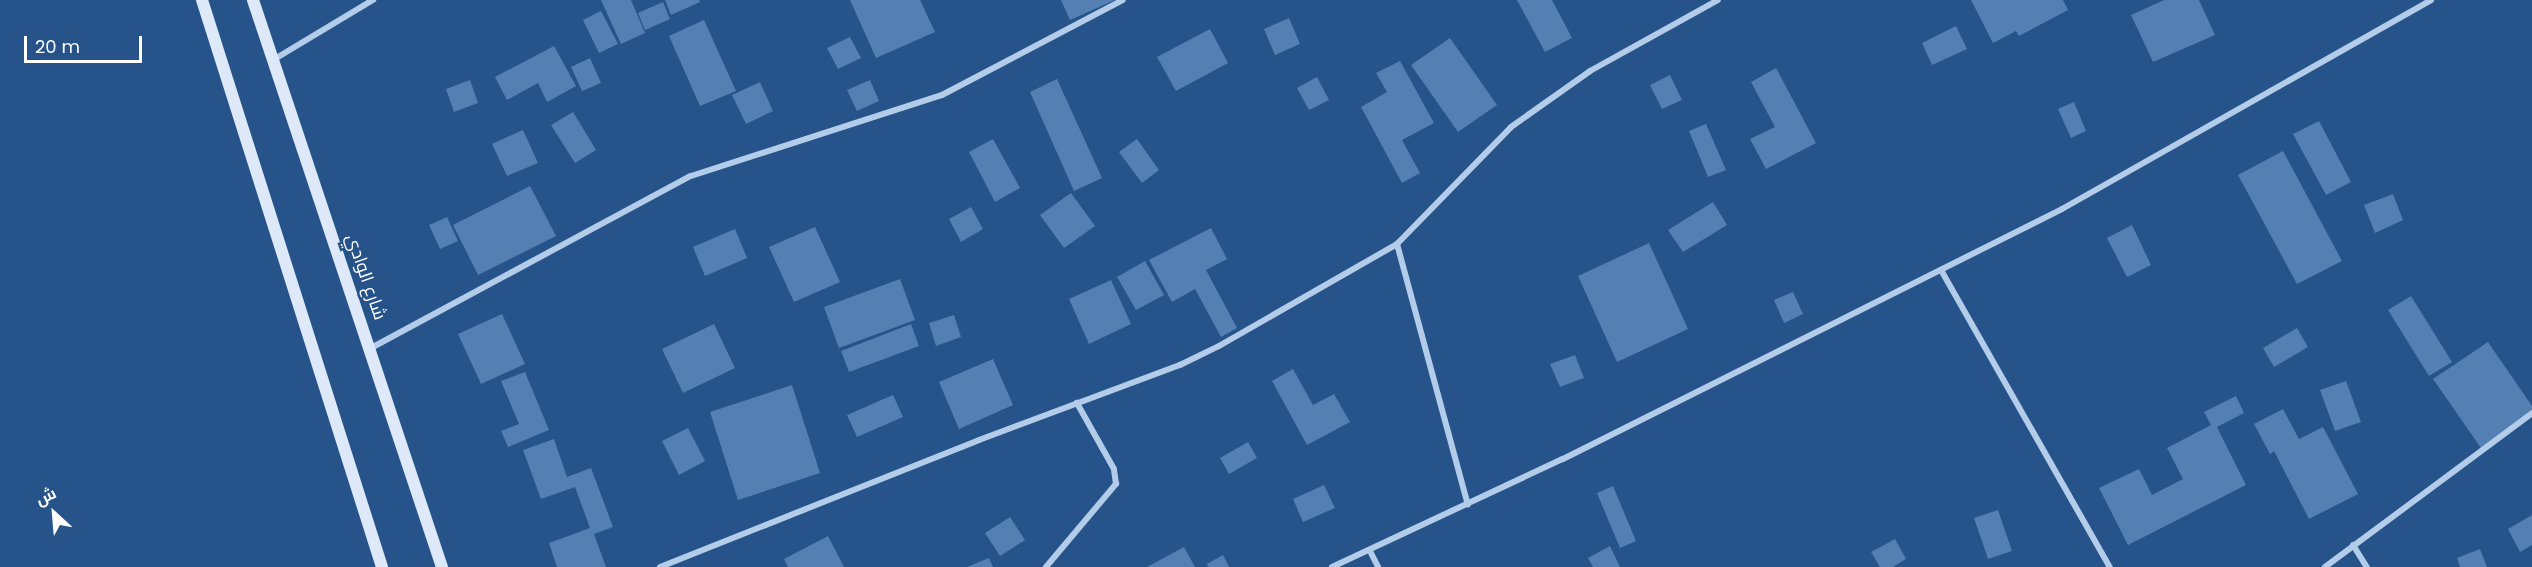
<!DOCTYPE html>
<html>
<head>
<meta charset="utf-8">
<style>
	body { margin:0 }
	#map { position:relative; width:2532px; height:567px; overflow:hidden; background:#265389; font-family:Poppins,Cairo,sans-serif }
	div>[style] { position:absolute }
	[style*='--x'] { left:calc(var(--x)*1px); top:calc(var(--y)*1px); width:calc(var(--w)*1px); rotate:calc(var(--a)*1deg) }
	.building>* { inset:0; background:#537fb2 }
	.minor>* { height:6px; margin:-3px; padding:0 3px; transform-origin:3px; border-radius:3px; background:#b3cce9 }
	.secondary>* { height:12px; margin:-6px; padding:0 6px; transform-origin:6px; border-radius:6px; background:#dde9f8 }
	span { translate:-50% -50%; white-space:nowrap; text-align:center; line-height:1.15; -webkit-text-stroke:5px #265389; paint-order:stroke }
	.street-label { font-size:18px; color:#fff }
	.north { position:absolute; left:24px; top:483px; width:60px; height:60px; -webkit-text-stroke:4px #265389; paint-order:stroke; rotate:334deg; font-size:16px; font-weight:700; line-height:24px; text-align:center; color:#fff }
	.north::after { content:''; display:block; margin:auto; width:21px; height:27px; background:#fff; clip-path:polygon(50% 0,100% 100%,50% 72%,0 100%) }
	.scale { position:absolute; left:24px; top:36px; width:118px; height:27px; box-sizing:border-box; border:3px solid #fff; border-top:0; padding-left:8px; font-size:18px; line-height:21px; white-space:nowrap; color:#fff; -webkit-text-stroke:4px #265389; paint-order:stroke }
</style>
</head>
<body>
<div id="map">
	<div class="building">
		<div style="clip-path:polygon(601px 0,631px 0,645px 33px,621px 44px)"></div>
		<div style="clip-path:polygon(665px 0,699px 0,700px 2px,671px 15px)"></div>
		<div style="clip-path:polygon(850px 0,920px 0,935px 32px,876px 58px)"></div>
		<div style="clip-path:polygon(1061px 0,1115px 0,1070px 20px)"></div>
		<div style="clip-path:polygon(1517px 0,1552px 0,1572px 38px,1545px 52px)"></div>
		<div style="clip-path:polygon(1971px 0,2063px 0,2068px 10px,2019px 36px,2016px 31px,1993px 43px)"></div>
		<div style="clip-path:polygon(2164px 0,2199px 0,2215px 35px,2153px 62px,2131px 15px)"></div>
		<div style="clip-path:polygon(663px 2px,670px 19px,645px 30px,638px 13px)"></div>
		<div style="clip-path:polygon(601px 11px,618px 44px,599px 53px,583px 20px)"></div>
		<div style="clip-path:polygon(1289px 18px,1300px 44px,1275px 55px,1264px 29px)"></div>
		<div style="clip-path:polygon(704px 20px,736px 91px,700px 106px,669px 36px)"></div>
		<div style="clip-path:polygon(1956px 26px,1967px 49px,1932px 65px,1922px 43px)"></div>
		<div style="clip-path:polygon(1210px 29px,1228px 63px,1176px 91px,1157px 57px)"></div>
		<div style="clip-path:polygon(850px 37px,861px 58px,838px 69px,827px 48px)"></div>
		<div style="clip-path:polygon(1450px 38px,1497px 105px,1458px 132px,1411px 65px)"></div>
		<div style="clip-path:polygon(554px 46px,576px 86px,547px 102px,538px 83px,507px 100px,495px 77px)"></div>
		<div style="clip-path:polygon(590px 58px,601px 83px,582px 91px,571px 67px)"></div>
		<div style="clip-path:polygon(1400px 61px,1434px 123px,1402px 140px,1420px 173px,1402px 183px,1361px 107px,1387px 92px,1376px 73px)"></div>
		<div style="clip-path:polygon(1776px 68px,1816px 143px,1766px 169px,1750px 139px,1775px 127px,1751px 82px)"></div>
		<div style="clip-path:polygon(1670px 75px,1682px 100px,1662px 109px,1650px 85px)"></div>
		<div style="clip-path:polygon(1317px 77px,1329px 100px,1309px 110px,1297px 88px)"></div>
		<div style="clip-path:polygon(1057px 79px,1102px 178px,1074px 191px,1030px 92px)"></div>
		<div style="clip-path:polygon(470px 80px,478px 103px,454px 112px,446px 89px)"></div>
		<div style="clip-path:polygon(870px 80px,879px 101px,857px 111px,847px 90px)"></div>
		<div style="clip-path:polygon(760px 82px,773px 111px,746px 124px,732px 95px)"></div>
		<div style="clip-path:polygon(2074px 102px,2086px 131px,2071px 138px,2058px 109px)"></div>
		<div style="clip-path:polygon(573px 112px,596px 150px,575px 163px,551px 125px)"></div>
		<div style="clip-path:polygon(2319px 121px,2351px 182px,2326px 195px,2293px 134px)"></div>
		<div style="clip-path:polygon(1706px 124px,1726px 170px,1708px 177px,1689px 131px)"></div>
		<div style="clip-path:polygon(523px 130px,538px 163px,507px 176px,492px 144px)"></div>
		<div style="clip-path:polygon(993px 139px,1020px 188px,995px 202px,969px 152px)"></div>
		<div style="clip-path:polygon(1137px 139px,1159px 170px,1142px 183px,1119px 152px)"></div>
		<div style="clip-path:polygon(2283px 151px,2342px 261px,2297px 284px,2238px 175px)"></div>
		<div style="clip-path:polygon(530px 186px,556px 236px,478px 275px,453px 225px)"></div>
		<div style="clip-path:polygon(1071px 193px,1095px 226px,1064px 248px,1040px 215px)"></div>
		<div style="clip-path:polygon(2393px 194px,2403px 220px,2375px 233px,2364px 205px)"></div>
		<div style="clip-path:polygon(1713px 202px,1727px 225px,1683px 252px,1668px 230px)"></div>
		<div style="clip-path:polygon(971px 207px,983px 229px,961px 242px,949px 219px)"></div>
		<div style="clip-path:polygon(447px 217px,458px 241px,440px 249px,429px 225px)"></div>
		<div style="clip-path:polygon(2132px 225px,2151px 265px,2127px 277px,2107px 238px)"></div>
		<div style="clip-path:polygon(815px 227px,840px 282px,794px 302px,769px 247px)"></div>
		<div style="clip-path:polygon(1211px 228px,1227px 259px,1206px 270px,1237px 328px,1221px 337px,1195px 289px,1172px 302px,1149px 260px)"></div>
		<div style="clip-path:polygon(735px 229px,747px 258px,705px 276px,693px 247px)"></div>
		<div style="clip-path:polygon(1649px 243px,1688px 329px,1617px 362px,1578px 276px)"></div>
		<div style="clip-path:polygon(1145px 261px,1164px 295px,1136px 310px,1117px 277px)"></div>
		<div style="clip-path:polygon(900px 279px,915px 320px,839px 348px,824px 307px)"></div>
		<div style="clip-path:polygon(1111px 280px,1131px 324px,1089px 344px,1069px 299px)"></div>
		<div style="clip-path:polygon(1793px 292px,1803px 314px,1784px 323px,1774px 300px)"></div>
		<div style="clip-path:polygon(2411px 296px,2452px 362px,2429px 376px,2388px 310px)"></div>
		<div style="clip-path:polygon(502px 314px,525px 364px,481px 384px,458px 334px)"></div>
		<div style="clip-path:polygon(954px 315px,961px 337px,936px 346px,929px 323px)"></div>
		<div style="clip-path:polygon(714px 324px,735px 368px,683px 393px,662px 349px)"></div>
		<div style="clip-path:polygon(911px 324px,919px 346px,849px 372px,841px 351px)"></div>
		<div style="clip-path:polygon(2297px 328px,2308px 347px,2274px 367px,2263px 348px)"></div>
		<div style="clip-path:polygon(2488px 342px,2532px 406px,2532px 413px,2481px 448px,2433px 379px)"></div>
		<div style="clip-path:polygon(1575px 355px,1584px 378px,1560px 387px,1550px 364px)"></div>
		<div style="clip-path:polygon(993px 359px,1013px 405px,959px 429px,939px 382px)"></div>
		<div style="clip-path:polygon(1293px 369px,1313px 405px,1334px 394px,1350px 422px,1307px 445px,1272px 381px)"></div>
		<div style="clip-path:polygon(525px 372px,549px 430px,508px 447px,501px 431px,519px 424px,501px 381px)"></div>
		<div style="clip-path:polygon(2346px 381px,2361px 422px,2335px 431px,2320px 390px)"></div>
		<div style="clip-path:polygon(792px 385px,820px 473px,738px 500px,710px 412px)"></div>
		<div style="clip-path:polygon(893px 395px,903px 417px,857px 437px,847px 415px)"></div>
		<div style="clip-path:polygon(2236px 396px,2244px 413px,2217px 427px,2246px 485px,2128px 545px,2099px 488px,2139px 469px,2152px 495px,2183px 479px,2167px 448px,2211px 425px,2204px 412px)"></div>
		<div style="clip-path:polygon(2283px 409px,2299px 439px,2323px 427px,2358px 494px,2309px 519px,2274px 451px,2270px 454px,2254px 424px)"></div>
		<div style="clip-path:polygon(688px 428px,705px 461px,679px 475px,662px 441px)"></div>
		<div style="clip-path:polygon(554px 439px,567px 477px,591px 468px,613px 527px,594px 534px,606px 567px,557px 567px,549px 543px,590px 528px,575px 487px,541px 499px,523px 450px)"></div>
		<div style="clip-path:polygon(1248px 442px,1257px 458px,1229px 474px,1220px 458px)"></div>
		<div style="clip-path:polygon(1324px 485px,1335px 508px,1303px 522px,1293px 499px)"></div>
		<div style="clip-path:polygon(1613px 486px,1636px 541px,1620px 548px,1597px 493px)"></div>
		<div style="clip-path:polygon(1998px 510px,2012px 551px,1988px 559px,1974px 518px)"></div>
		<div style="clip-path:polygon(2532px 515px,2532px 545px,2520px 552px,2508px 529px)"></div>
		<div style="clip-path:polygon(1010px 517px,1025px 540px,1000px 556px,985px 533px)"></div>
		<div style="clip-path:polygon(828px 536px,844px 567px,788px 567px,784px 559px)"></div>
		<div style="clip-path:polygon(1895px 539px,1906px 559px,1893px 567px,1880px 567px,1871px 552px)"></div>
		<div style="clip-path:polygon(1610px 546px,1620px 567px,1593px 567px,1588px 558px)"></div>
		<div style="clip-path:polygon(1184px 547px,1195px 567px,1147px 567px)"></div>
		<div style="clip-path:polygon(2480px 549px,2487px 567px,2460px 567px,2457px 558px)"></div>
		<div style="clip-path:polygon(1223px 555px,1229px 567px,1208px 567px,1207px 564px)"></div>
		<div style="clip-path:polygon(989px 558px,993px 567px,967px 567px)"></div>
	</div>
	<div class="minor">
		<div style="--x:273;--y:60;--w:117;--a:-31"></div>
		<div style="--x:1397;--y:244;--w:270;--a:74.8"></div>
		<div style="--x:1941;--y:270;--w:342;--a:60.4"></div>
		<div style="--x:371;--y:348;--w:363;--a:-28.3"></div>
		<div style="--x:691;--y:176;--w:264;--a:-17.9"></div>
		<div style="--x:942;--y:95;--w:204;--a:-27.7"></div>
		<div style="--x:2353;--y:545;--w:26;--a:58"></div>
		<div style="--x:1370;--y:551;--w:18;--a:63"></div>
		<div style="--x:660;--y:567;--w:343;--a:-21.7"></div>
		<div style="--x:979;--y:440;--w:215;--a:-20.5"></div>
		<div style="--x:1180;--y:365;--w:43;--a:-26"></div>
		<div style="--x:1219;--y:346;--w:205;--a:-29.8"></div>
		<div style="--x:1397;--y:244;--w:163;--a:-45.7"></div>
		<div style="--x:1511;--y:127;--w:97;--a:-35.3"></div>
		<div style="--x:1590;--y:71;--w:146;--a:-29"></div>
		<div style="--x:1046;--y:567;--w:109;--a:-49.9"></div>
		<div style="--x:1116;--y:484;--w:15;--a:-98"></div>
		<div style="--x:1114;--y:469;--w:76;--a:-119.3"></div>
		<div style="--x:1332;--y:567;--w:255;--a:-25.1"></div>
		<div style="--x:1563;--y:459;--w:558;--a:-26.61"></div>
		<div style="--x:2062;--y:209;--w:424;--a:-29.5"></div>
		<div style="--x:2325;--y:567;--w:258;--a:-36.6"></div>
	</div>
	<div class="secondary">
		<div style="--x:202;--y:0;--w:595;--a:72.39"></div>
		<div style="--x:253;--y:0;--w:598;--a:71.57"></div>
	</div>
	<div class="street-label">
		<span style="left:366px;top:277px;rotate:71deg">شارع الوادي</span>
	</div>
	<div class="north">ش</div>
	<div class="scale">20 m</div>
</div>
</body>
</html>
